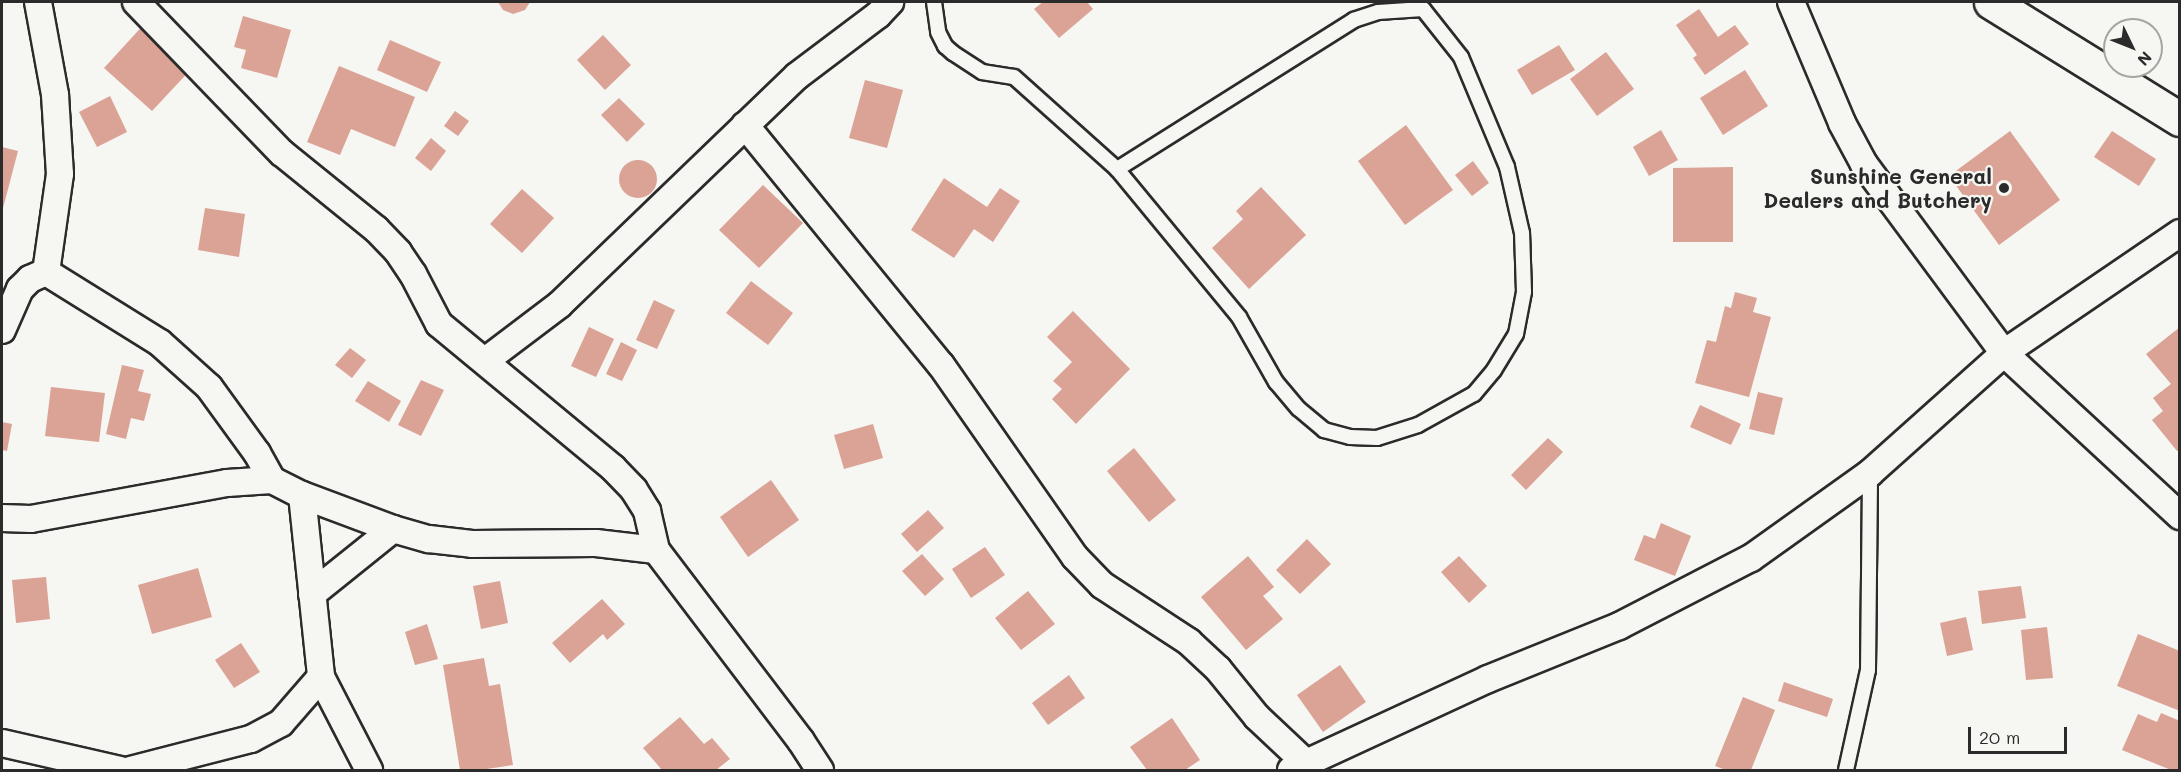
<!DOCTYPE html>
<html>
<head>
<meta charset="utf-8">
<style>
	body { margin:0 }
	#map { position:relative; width:2181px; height:772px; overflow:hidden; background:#f6f6f2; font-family:Mali,sans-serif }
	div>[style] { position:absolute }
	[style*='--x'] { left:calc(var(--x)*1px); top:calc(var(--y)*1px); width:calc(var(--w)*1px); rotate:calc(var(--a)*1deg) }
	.building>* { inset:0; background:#dba296 }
	.round { border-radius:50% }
	.roads { filter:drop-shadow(2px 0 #2b2b2b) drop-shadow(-2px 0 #2b2b2b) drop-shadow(0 2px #2b2b2b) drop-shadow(0 -2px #2b2b2b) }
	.service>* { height:14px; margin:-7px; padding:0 7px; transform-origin:7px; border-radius:7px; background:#f6f6f2 }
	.minor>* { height:26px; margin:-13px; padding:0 13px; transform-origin:13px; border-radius:13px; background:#f6f6f2 }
	.tertiary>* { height:33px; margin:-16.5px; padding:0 16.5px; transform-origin:16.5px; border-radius:16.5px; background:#f6f6f2 }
	.dots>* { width:16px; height:16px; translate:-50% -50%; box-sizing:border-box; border:3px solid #f6f6f2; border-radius:50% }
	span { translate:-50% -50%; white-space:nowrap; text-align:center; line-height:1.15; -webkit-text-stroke:4.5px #f6f6f2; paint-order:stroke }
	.poi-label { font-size:21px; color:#2b2b2b; font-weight:700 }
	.right { translate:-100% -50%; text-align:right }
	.frame { position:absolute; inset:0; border:3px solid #2b2b2b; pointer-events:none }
	.north { position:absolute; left:2103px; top:18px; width:60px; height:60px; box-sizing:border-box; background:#f6f6f2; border:2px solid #a5a5a2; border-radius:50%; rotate:133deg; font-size:16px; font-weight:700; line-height:24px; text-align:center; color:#2b2b2b }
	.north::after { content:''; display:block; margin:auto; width:21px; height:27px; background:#2b2b2b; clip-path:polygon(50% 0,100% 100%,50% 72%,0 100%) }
	.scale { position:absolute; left:1968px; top:727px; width:99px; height:27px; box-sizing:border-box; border:3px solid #2b2b2b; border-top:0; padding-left:8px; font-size:18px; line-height:21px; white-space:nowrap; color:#2b2b2b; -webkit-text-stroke:4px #f6f6f2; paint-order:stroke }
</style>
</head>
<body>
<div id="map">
	<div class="building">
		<div style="clip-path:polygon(498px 2px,530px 2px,525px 10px,513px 14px,503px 10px)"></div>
		<div style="clip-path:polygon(1043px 2px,1087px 2px,1093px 9px,1059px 38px,1034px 9px)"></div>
		<div style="clip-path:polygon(1699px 9px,1718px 37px,1735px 25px,1749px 44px,1705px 75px,1693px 58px,1697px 55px,1676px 25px)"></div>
		<div style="clip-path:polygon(243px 16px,291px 30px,277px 78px,241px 68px,246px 50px,234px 47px)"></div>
		<div style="clip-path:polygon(147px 21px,195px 65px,152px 111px,104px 68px)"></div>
		<div style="clip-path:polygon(603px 35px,631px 65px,605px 90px,577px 60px)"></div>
		<div style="clip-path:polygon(390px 40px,441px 62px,427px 92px,377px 70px)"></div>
		<div style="clip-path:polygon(1559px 45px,1575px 70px,1532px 95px,1517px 70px)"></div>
		<div style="clip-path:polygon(1606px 52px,1634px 89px,1597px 116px,1570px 79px)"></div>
		<div style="clip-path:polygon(339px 66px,415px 97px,395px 147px,351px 129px,340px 155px,307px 142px)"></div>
		<div style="clip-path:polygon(1745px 70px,1768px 106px,1723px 135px,1700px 98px)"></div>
		<div style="clip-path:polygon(865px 80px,903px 90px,887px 148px,849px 138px)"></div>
		<div style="clip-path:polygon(110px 96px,127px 132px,97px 147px,79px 112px)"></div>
		<div style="clip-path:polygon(619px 98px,645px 124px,627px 142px,601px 115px)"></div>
		<div style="clip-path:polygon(455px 111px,469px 121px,458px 136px,444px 126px)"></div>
		<div style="clip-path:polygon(1406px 125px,1453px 190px,1405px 225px,1358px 161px)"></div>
		<div style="clip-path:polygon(1661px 130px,1678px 160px,1649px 176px,1633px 147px)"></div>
		<div style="clip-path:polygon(2010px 131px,2060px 200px,1999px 245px,1949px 176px)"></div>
		<div style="clip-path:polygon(2112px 131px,2156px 159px,2139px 186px,2094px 157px)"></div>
		<div style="clip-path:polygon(431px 138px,446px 151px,431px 171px,415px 158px)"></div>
		<div style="clip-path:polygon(2px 147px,18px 151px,2px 212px)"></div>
		<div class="round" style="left:619px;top:160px;width:38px;height:38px"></div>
		<div style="clip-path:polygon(1473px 161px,1489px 183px,1472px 196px,1455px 175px)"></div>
		<div style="clip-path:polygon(1733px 167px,1733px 242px,1673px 242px,1673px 168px)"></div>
		<div style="clip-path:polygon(944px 178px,987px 207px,1000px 188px,1020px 201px,993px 242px,974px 229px,954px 258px,911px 230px)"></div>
		<div style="clip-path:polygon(763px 185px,803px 223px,759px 268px,719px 230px)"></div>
		<div style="clip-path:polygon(1261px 187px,1306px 235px,1249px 289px,1212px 248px,1243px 219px,1236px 211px)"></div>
		<div style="clip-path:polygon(522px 189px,554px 218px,522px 253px,490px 224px)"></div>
		<div style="clip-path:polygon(205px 208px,245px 214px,239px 257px,198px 250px)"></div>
		<div style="clip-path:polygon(751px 281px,793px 313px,768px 345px,726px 313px)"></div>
		<div style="clip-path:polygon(1735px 292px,1757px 298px,1753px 312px,1771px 317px,1749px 397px,1695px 383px,1707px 340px,1716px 342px,1725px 306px,1731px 308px)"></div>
		<div style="clip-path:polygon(654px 300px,675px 310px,657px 349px,636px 340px)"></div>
		<div style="clip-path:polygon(1073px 311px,1130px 369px,1076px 424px,1052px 399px,1062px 389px,1053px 381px,1072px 362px,1047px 337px)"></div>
		<div style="clip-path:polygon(589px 327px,614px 339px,596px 377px,571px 366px)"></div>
		<div style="clip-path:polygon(2180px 327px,2180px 449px,2177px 451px,2152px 420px,2163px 411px,2153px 398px,2171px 384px,2146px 354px)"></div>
		<div style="clip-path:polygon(621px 342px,637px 350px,622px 381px,606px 374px)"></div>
		<div style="clip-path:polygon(350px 348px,366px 360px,352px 378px,335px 365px)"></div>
		<div style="clip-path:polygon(122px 365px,144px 370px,138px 391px,151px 394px,144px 421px,131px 418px,126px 439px,106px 434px)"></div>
		<div style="clip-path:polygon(421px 380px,444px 390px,421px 436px,398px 425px)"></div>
		<div style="clip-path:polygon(368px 381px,401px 401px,389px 422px,355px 401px)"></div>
		<div style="clip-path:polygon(51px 387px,105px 393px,99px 442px,45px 436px)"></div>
		<div style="clip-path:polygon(1758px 392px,1783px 398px,1774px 435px,1749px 429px)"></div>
		<div style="clip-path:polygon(1700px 405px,1741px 424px,1731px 445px,1690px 427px)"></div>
		<div style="clip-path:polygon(2px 422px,12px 424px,7px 451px,2px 450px)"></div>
		<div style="clip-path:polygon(873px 424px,883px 458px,844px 469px,834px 435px)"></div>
		<div style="clip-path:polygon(1548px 438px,1563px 452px,1526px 490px,1511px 475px)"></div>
		<div style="clip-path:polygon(1134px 448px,1176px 500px,1149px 522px,1107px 471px)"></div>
		<div style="clip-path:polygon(771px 480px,799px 520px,748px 557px,720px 517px)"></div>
		<div style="clip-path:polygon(928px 510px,944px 528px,917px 552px,901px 534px)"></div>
		<div style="clip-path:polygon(1661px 523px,1691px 536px,1675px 576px,1634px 560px,1644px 535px,1655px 539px)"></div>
		<div style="clip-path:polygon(1307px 539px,1331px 564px,1300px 594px,1276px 570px)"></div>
		<div style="clip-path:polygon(985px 547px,1005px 575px,971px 598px,952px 569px)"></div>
		<div style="clip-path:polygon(922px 554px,944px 579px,925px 596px,902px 571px)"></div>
		<div style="clip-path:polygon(1248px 556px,1274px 587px,1263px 596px,1283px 619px,1246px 650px,1201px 597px)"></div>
		<div style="clip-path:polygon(1459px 556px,1487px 586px,1469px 603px,1441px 572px)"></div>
		<div style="clip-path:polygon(198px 568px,212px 617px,152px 634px,138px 585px)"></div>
		<div style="clip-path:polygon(46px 577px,50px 619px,16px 623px,12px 580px)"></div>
		<div style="clip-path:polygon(500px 581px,508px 623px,481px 629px,473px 586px)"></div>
		<div style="clip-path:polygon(2021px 586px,2026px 618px,1982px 624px,1978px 591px)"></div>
		<div style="clip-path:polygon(1028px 591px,1055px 624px,1021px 650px,995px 618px)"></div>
		<div style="clip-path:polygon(602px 599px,625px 624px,607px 640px,603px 634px,570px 663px,552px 643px)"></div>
		<div style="clip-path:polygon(1966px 617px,1973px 650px,1947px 656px,1940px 623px)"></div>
		<div style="clip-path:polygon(427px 624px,438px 659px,415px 665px,405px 632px)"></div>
		<div style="clip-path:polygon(2047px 627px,2053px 678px,2026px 680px,2021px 630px)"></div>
		<div style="clip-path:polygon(2138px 634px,2180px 651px,2180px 711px,2117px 686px)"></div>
		<div style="clip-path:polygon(241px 643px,260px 672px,234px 688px,215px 660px)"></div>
		<div style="clip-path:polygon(484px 658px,489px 686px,500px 684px,513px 765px,480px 770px,460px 770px,443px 665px)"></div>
		<div style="clip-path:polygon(1340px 665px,1366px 702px,1323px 732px,1297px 695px)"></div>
		<div style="clip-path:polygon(1069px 675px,1085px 698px,1048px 725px,1032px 703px)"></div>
		<div style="clip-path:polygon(1784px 682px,1833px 699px,1827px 717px,1778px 701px)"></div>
		<div style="clip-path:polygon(1743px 697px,1775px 710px,1751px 770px,1726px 770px,1715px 766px)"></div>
		<div style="clip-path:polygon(2161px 713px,2180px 721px,2180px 770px,2171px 770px,2122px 750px,2138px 714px,2157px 722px)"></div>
		<div style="clip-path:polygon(680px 717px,704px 744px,712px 738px,730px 759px,716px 770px,662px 770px,643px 748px)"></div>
		<div style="clip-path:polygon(1172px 718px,1200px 760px,1185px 770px,1147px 770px,1130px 747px)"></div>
	</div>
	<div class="roads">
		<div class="service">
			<div style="--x:934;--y:2;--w:30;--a:82"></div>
			<div style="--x:938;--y:32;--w:16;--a:63"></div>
			<div style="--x:945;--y:46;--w:11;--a:41"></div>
			<div style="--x:953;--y:53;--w:35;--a:33"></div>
			<div style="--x:982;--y:72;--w:32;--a:9"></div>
			<div style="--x:1014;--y:77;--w:138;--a:41.8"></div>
			<div style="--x:1117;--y:169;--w:192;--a:50.5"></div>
			<div style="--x:1239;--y:317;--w:75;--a:60.4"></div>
			<div style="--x:1276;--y:382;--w:35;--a:50"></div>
			<div style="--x:1299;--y:409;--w:33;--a:40"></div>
			<div style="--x:1324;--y:430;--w:27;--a:15"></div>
			<div style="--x:1350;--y:437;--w:27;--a:2"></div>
			<div style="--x:1377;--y:438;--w:43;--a:-17.6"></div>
			<div style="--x:1418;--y:425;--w:64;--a:-29"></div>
			<div style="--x:1474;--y:394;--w:31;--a:-50"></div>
			<div style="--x:1494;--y:370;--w:42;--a:-58.6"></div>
			<div style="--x:1516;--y:334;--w:43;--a:-79.2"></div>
			<div style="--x:1524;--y:292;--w:59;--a:-91.9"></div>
			<div style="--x:1522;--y:233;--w:68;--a:-102.8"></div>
			<div style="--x:1507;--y:167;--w:119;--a:-112.7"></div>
			<div style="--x:1461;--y:57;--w:61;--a:-128.4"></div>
			<div style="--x:1423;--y:9;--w:45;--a:176.2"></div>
			<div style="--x:1378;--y:12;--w:25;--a:162"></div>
			<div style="--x:1354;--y:20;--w:280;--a:147.8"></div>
			<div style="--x:1846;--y:770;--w:102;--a:-77.6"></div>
			<div style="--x:1868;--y:670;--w:197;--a:-89.4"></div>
		</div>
		<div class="minor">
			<div style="--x:38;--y:2;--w:95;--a:79.6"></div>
			<div style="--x:55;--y:95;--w:79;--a:86.4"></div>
			<div style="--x:60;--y:174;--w:99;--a:98.1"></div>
			<div style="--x:46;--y:272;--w:134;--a:31.9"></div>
			<div style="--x:160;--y:343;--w:66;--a:41.9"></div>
			<div style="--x:209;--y:387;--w:82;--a:54"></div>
			<div style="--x:257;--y:453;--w:31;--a:61"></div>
			<div style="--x:272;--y:480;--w:34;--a:27"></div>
			<div style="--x:302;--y:495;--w:97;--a:20.5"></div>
			<div style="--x:393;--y:529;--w:37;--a:16"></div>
			<div style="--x:429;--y:539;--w:43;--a:6.6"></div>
			<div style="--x:472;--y:544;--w:124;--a:-0.5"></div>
			<div style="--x:596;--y:543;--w:60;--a:6.7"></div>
			<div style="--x:136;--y:2;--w:210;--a:46"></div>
			<div style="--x:282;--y:153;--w:121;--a:39"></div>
			<div style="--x:376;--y:229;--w:32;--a:46"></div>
			<div style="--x:398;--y:252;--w:27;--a:56"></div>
			<div style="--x:413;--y:274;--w:56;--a:62.5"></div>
			<div style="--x:439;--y:324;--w:226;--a:39.6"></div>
			<div style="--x:613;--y:468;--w:30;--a:46"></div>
			<div style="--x:634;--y:490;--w:25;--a:58"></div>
			<div style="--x:647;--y:511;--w:40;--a:77"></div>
			<div style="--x:656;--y:550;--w:240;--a:52.8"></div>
			<div style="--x:801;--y:741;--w:35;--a:57"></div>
			<div style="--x:1791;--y:2;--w:131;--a:67.1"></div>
			<div style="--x:1842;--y:123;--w:47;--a:61.8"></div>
			<div style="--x:1864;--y:164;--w:235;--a:53.5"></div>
			<div style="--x:2004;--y:353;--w:240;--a:42.8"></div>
			<div style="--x:745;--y:125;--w:310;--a:50.8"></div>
			<div style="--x:941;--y:365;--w:234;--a:55.1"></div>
			<div style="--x:1075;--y:557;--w:39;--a:46"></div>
			<div style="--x:1102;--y:585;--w:104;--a:33.2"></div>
			<div style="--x:1189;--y:642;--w:40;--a:43"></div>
			<div style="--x:1218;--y:669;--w:62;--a:50.9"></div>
			<div style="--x:1257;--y:717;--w:66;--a:43.2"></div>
			<div style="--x:1305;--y:762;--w:8;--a:76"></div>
			<div style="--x:2;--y:330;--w:45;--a:-66.3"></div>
			<div style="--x:20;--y:289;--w:14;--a:-45"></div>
			<div style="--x:30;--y:279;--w:17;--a:-24"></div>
			<div style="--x:485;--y:361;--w:93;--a:-37.1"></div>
			<div style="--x:559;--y:305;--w:330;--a:-43.9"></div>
			<div style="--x:797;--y:76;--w:101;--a:-37"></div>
			<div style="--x:878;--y:15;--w:18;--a:-47"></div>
			<div style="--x:302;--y:495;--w:183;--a:84"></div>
			<div style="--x:321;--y:677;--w:105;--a:62.7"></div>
			<div style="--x:2;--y:518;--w:29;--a:2"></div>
			<div style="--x:31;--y:519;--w:199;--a:-10.4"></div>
			<div style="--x:227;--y:483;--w:45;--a:-3.8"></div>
			<div style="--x:312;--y:594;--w:104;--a:-38.7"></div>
			<div style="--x:2;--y:743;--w:121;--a:12.9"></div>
			<div style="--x:130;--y:770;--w:125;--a:-14.4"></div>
			<div style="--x:251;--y:739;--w:34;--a:-28"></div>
			<div style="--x:281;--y:723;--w:61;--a:-49"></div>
			<div style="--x:1291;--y:770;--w:217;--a:-24.8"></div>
			<div style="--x:1488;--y:679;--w:141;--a:-22"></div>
			<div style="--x:1619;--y:626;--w:148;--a:-27.3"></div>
			<div style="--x:1751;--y:558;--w:146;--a:-35.5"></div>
			<div style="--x:1870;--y:473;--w:180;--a:-41.8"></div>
			<div style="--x:2004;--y:353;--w:213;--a:-34.3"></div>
		</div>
		<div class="tertiary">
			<div style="--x:1991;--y:2;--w:222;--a:31.8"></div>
		</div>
	</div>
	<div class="dots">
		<div style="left:2004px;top:188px;background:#2b2b2b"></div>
	</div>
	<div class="poi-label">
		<span class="right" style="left:1992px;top:188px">Sunshine General<br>Dealers and Butchery</span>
	</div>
	<div class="frame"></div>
	<div class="north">N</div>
	<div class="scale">20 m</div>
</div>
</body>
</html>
